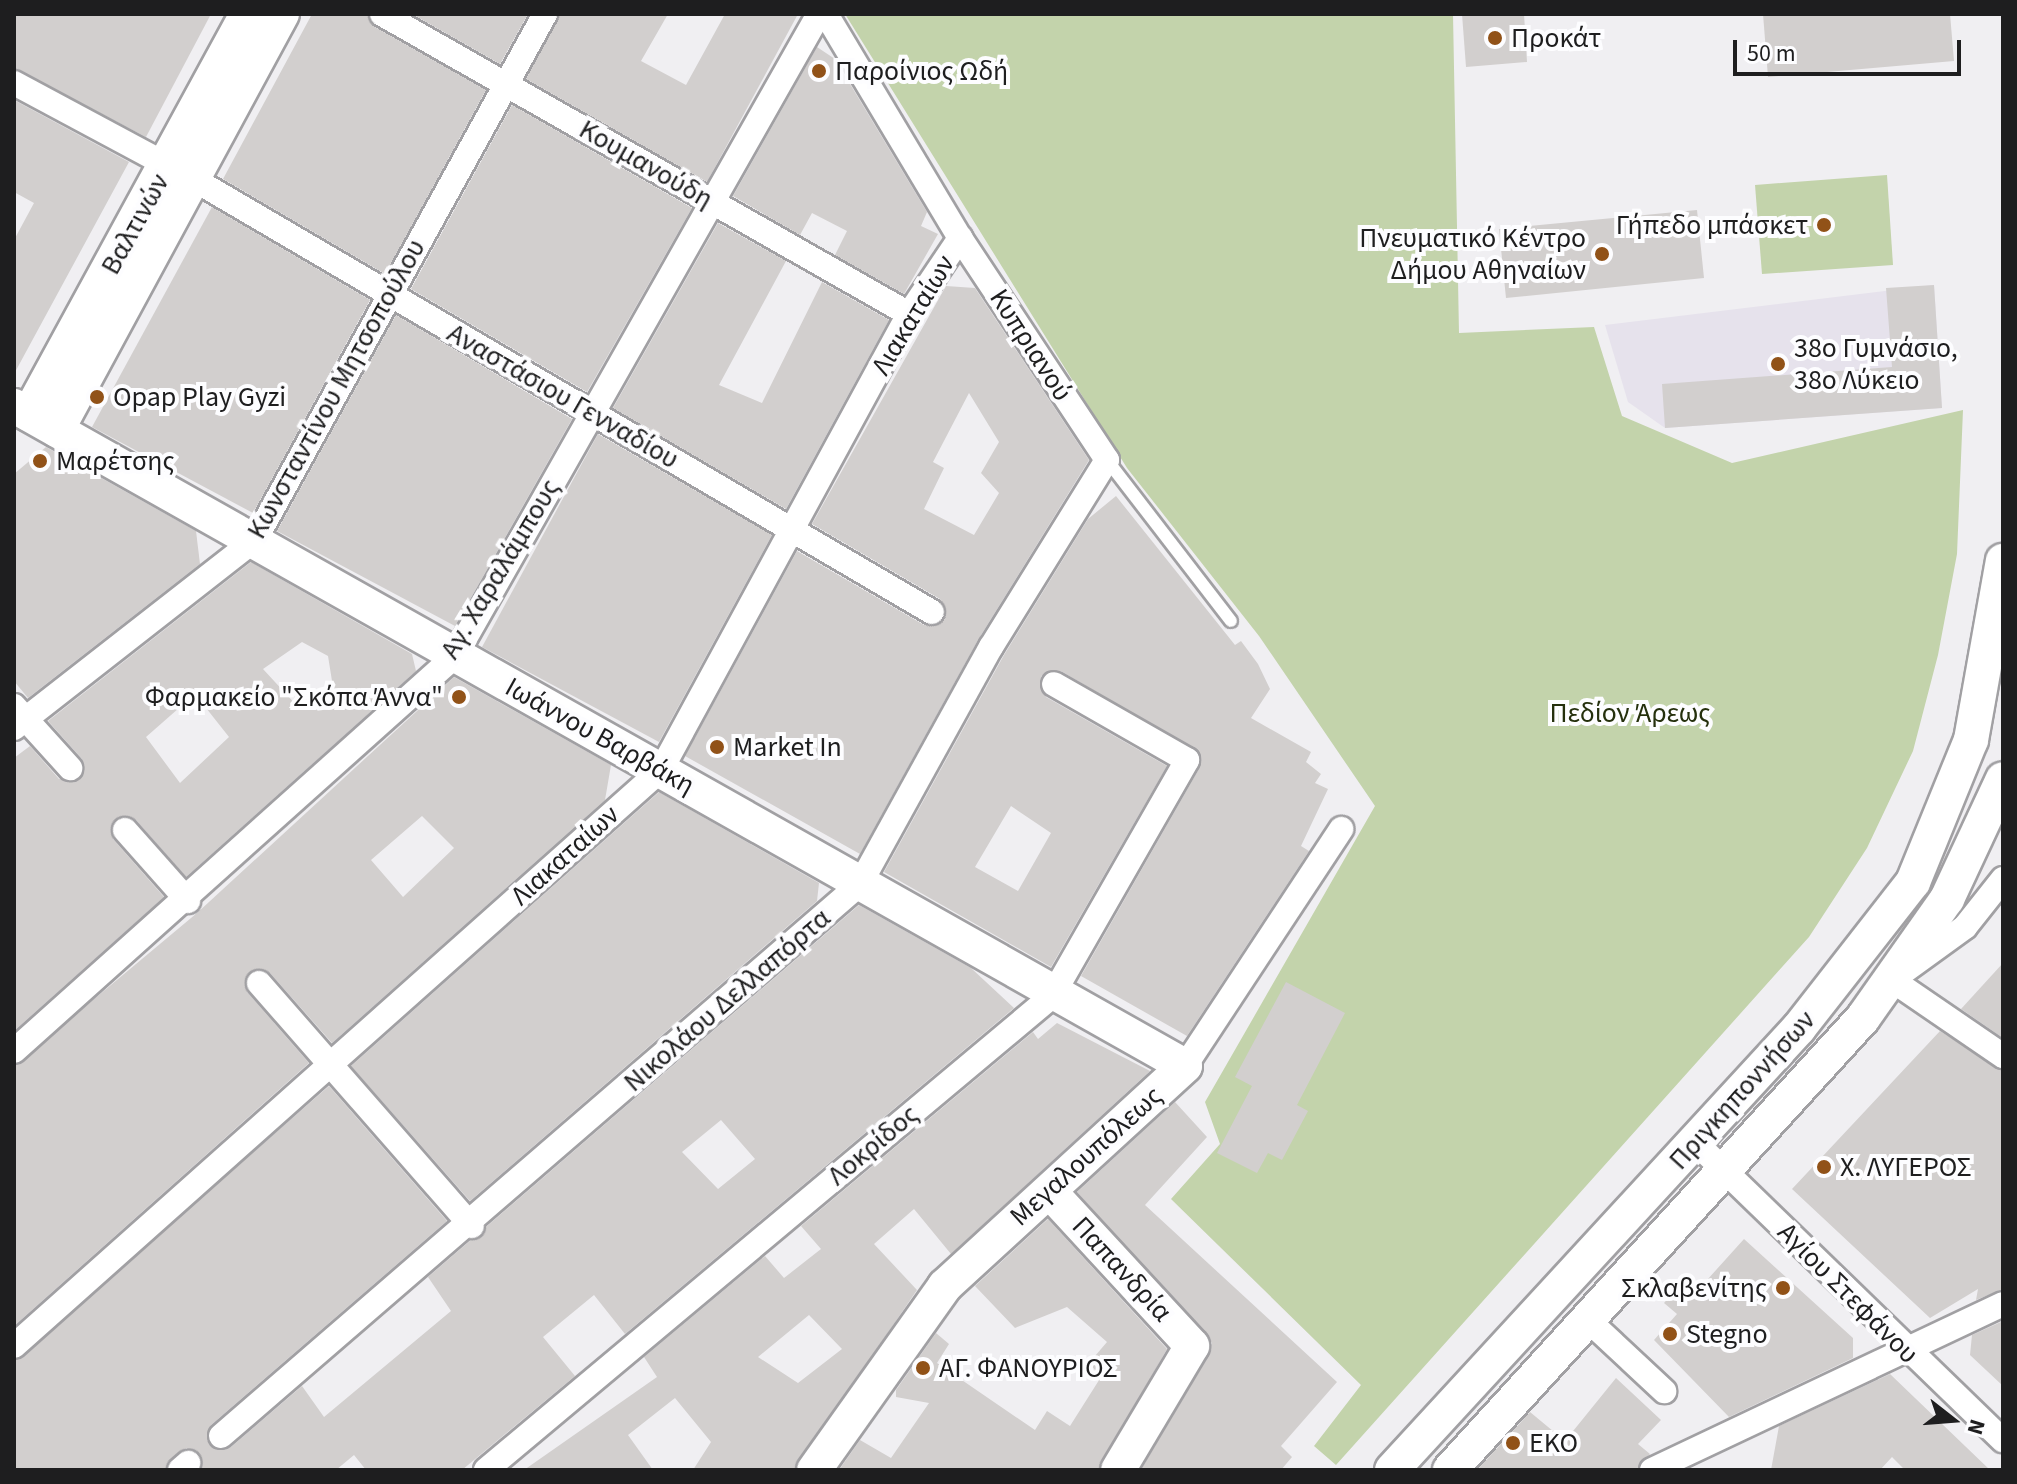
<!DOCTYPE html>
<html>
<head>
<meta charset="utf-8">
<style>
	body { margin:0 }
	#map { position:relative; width:2017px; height:1484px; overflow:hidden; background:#f0eff2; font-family:"Source Sans 3",sans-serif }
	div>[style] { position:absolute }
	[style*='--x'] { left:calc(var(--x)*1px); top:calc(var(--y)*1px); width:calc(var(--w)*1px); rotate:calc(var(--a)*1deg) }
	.built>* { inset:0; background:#e6e2ec }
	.green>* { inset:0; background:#c3d3ab }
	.building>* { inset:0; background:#d2cfce }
	.roads { filter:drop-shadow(2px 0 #a1a0a3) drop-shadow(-2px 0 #a1a0a3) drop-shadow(0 2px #a1a0a3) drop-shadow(0 -2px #a1a0a3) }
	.lane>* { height:12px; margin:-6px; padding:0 6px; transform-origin:6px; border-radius:6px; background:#fff }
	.street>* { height:24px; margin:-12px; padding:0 12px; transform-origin:12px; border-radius:12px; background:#fff }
	.secondary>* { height:34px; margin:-17px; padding:0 17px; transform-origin:17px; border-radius:17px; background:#fff }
	.dots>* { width:22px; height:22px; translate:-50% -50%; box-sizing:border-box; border:4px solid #fdfdff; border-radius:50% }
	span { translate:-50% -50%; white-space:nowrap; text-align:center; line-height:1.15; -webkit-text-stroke:8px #fdfdff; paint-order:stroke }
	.poi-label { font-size:28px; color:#1e1e1f }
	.left { translate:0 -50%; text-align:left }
	.right { translate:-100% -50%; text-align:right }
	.street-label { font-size:28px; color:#1e1e1f }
	.park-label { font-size:28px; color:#25300d }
	.frame { position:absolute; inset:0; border:16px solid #1e1e1f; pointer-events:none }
	.north { position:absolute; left:1913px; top:1380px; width:80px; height:80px; -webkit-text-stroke:6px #fdfdff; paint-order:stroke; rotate:107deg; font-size:22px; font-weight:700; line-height:32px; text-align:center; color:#1e1e1f }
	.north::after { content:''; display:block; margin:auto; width:28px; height:36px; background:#1e1e1f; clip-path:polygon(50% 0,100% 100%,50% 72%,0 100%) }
	.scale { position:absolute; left:1733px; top:40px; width:228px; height:36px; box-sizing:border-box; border:4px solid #1e1e1f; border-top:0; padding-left:10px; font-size:24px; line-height:28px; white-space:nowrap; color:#1e1e1f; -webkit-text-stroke:6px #fdfdff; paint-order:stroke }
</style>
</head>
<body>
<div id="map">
	<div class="built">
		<div style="clip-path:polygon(1934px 285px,1942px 408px,1665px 428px,1628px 402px,1605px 325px)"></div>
	</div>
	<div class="green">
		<div style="clip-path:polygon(845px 14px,1453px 14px,1459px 333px,1594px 327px,1622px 416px,1732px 463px,1963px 410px,1957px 554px,1938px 655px,1913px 751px,1867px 848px,1809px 937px,1336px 1465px,1314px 1446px,1361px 1385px,1171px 1199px,1220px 1144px,1205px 1102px,1375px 806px,1259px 636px,1127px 468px)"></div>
		<div style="clip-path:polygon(1887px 175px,1893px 265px,1762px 274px,1755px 185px)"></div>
	</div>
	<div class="building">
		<div style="clip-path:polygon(14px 14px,211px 14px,146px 137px,14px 68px)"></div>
		<div style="clip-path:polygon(312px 14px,367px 14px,375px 27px,486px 90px,385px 274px,223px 179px)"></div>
		<div style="clip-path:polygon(412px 14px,528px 14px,500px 64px)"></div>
		<div style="clip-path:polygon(560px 14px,668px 14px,641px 61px,686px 85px,725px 14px,798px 14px,707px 182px,526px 79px)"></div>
		<div style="clip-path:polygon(1462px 14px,1524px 14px,1527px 62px,1466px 67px)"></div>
		<div style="clip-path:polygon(1763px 14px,1950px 14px,1954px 61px,1768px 77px)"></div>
		<div style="clip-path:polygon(817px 47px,835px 59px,927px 212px,921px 226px,938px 234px,904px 294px,835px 255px,847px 231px,812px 213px,800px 235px,733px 196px)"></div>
		<div style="clip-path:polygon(14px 100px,129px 162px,14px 374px,14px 240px,34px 203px,14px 192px)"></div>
		<div style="clip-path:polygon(512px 105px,692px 208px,587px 392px,411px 289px)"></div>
		<div style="clip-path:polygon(212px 207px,370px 300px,253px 513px,92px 427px)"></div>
		<div style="clip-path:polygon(1697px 210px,1704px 278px,1506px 298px,1499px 229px)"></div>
		<div style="clip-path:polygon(718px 223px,786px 261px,719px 385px,762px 403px,822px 282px,889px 320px,786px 509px,613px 408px)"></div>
		<div style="clip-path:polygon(1934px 285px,1942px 408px,1665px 428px,1662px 384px,1892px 367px,1886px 288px)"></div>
		<div style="clip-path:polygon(evenodd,946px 286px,975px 288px,1089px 460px,978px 640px,860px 854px,685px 756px,797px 551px,924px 625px,945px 619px,940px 599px,812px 524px,946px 286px,969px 393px,999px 442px,981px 473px,999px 493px,974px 535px,924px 509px,944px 468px,933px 462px,969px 393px)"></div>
		<div style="clip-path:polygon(396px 315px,572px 419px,455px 626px,277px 531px)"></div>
		<div style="clip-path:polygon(598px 434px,772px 535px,659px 742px,482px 647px)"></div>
		<div style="clip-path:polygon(46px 447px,196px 531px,200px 564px,28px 698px,14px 681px,14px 474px)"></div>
		<div style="clip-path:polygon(evenodd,1116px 496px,1235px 645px,1241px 641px,1258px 664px,1270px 689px,1251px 718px,1311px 752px,1306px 762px,1321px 774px,1315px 783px,1328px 789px,1301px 846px,1309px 851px,1187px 1036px,1081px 976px,1200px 767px,1200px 753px,1061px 671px,1041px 676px,1046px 697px,1167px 766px,1051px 967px,884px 872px,1004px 655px,1088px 519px,1116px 496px,1011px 806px,1051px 833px,1018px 891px,975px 867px,1011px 806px)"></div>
		<div style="clip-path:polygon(evenodd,251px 562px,412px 654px,416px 671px,186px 877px,136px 820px,116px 818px,113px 839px,164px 897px,14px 1031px,14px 758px,30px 746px,59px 779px,79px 780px,82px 759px,48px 721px,251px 562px,302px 642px,328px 656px,332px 681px,299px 708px,263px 669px,302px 642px,251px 562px,195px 694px,229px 737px,180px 783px,146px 737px,195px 694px)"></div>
		<div style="clip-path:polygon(evenodd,454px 677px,611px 765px,605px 800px,332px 1043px,270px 973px,249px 972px,247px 992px,309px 1063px,14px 1326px,14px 1066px,197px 913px,454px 677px,422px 816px,454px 848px,403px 897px,371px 860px,422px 816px)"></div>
		<div style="clip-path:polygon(659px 792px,819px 883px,817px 901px,470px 1201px,351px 1066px)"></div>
		<div style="clip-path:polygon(evenodd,859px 905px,971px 968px,1014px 1008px,625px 1334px,594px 1295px,543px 1337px,575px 1376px,462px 1470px,366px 1470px,354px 1455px,336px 1470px,201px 1470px,200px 1454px,186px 1448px,165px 1470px,14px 1470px,14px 1361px,329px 1086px,447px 1221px,211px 1425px,207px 1440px,217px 1450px,231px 1447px,302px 1386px,324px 1417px,451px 1311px,428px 1277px,859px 905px,721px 1120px,755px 1159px,718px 1189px,682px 1152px,721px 1120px)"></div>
		<div style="clip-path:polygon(2003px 963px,2003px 1038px,1961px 1009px)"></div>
		<div style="clip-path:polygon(1286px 982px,1345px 1013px,1297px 1105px,1308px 1111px,1282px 1160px,1268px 1153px,1257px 1173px,1217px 1153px,1252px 1086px,1235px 1077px)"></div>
		<div style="clip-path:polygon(evenodd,1057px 1023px,1150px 1071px,951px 1254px,914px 1209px,874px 1244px,917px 1290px,794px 1470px,693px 1470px,711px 1442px,675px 1398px,628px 1435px,653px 1470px,524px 1470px,657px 1377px,644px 1357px,765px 1256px,784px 1278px,821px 1249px,801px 1226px,1033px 1032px,1038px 1039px,1057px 1023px,809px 1315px,842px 1349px,798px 1383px,758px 1357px,809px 1315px)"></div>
		<div style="clip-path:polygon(1940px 1031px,2003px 1071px,2003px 1289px,1976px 1300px,1978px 1289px,1930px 1318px,1792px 1189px)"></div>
		<div style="clip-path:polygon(1175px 1102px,1207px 1137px,1145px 1205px,1337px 1382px,1281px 1446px,1292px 1457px,1281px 1470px,1141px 1470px,1212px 1343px,1077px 1192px)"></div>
		<div style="clip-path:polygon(1048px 1219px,1167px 1349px,1098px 1470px,839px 1470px,860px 1440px,891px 1458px,929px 1403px,896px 1397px,896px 1390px,936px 1333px,949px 1344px,937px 1363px,1035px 1430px,1047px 1411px,1070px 1426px,1101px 1377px,1089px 1363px,1107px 1342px,1067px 1307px,1015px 1328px,975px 1286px)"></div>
		<div style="clip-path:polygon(1744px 1239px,1853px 1338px,1853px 1358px,1729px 1417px,1654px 1340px,1677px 1314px,1664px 1303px,1685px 1279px,1698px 1290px)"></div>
		<div style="clip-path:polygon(2003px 1321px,2003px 1386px,1970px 1355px,1972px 1335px)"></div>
		<div style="clip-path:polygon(1890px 1374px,1990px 1470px,1905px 1470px,1892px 1457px,1880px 1470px,1771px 1470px,1779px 1426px)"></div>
		<div style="clip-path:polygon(1616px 1378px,1661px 1420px,1638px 1444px,1650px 1454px,1637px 1470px,1477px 1470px,1530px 1412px,1565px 1441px)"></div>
	</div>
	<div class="roads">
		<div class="lane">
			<div style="--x:1107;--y:460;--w:203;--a:52.4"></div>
		</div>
		<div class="street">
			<div style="--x:382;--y:14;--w:606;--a:29.65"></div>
			<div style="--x:14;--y:83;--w:205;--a:28.2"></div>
			<div style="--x:195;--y:180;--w:854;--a:30.38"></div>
			<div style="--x:14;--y:706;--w:84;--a:47.9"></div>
			<div style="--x:14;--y:728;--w:306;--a:-38"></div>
			<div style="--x:255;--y:540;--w:601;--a:-61.13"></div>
			<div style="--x:125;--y:830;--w:95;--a:48.4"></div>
			<div style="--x:2003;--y:879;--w:61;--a:128.4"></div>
			<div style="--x:1965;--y:927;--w:90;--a:144"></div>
			<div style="--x:1892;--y:980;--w:135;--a:34.4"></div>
			<div style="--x:259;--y:983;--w:323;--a:48.8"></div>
			<div style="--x:14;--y:1051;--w:592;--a:-41.85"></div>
			<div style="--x:455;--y:656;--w:738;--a:-60.45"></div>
			<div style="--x:1185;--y:1066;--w:284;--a:-56.6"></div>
			<div style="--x:1696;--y:1143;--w:427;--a:44.1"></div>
			<div style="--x:1589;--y:1321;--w:103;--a:43"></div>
			<div style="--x:14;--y:1346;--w:866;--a:-41.68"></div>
			<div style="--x:661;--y:770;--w:519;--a:-61.46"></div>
			<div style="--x:909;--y:314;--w:92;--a:-56.1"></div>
			<div style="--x:221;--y:1436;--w:844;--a:-40.82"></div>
			<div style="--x:860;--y:884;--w:271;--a:-61.1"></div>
			<div style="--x:991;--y:647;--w:220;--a:-58.2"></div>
			<div style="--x:1107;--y:460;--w:266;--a:-123.5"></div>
			<div style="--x:960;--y:238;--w:261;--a:-120.9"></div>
			<div style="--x:180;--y:1470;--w:11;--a:-41"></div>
			<div style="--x:486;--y:1470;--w:738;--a:-39.94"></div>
			<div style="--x:1052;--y:996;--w:272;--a:-60.2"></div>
			<div style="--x:1187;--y:760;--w:153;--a:-150.3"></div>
			<div style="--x:1652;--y:1470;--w:388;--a:-25.3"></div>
		</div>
		<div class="secondary">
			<div style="--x:14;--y:406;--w:1344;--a:29.41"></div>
			<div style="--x:1185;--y:1066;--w:326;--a:137.5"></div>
			<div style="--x:945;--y:1286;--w:226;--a:125.4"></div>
			<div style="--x:29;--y:414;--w:456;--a:-61.4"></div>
			<div style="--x:57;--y:430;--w:473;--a:-61.6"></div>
			<div style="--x:1051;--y:1193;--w:208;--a:47.3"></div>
			<div style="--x:1192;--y:1346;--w:144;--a:120.8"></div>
			<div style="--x:1392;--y:1470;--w:601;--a:-47.36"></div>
			<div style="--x:1799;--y:1028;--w:185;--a:-52"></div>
			<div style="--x:1913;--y:882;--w:153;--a:-67.8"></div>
			<div style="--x:1971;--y:740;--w:182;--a:-79.9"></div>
			<div style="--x:1450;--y:1470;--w:612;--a:-47.58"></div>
			<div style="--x:1863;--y:1018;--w:146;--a:-54.8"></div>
			<div style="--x:1947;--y:899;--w:132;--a:-65"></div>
		</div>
	</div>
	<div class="dots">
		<div style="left:1495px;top:38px;background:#915218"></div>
		<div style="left:819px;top:71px;background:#915218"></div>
		<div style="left:1824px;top:225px;background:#915218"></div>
		<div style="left:1602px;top:254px;background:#915218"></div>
		<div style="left:1778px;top:364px;background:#915218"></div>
		<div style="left:97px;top:397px;background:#915218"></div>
		<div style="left:40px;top:461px;background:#915218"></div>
		<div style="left:459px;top:697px;background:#915218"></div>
		<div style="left:717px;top:747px;background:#915218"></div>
		<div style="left:1824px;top:1167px;background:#915218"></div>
		<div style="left:1783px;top:1288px;background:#915218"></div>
		<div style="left:1670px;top:1334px;background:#915218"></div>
		<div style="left:923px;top:1368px;background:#915218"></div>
		<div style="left:1513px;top:1443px;background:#915218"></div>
	</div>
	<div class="poi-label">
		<span class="left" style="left:1511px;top:38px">Προκάτ</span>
		<span class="left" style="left:835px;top:71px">Παροίνιος Ωδή</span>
		<span class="right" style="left:1808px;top:225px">Γήπεδο μπάσκετ</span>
		<span class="right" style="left:1586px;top:254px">Πνευματικό Κέντρο<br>Δήμου Αθηναίων</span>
		<span class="left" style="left:1794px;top:364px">38ο Γυμνάσιο,<br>38ο Λύκειο</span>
		<span class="left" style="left:113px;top:397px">Opap Play Gyzi</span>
		<span class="left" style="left:56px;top:461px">Μαρέτσης</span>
		<span class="right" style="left:443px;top:697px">Φαρμακείο "Σκόπα Άννα"</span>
		<span class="left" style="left:733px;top:747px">Market In</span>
		<span class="left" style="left:1840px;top:1167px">Χ. ΛΥΓΕΡΟΣ</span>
		<span class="right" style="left:1767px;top:1288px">Σκλαβενίτης</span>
		<span class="left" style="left:1686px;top:1334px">Stegno</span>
		<span class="left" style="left:939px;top:1368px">ΑΓ. ΦΑΝΟΥΡΙΟΣ</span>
		<span class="left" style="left:1529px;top:1443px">EKO</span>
	</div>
	<div class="street-label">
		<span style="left:646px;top:164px;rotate:30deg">Κουμανούδη</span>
		<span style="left:135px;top:224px;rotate:-61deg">Βαλτινών</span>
		<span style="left:913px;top:315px;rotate:-59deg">Λιακαταίων</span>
		<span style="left:1031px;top:345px;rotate:57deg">Κυπριανού</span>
		<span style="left:336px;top:389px;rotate:-61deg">Κωνσταντίνου Μητσοπούλου</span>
		<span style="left:563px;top:396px;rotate:30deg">Αναστάσιου Γενναδίου</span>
		<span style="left:500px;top:569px;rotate:-59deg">Αγ. Χαραλάμπους</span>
		<span style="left:600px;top:736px;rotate:29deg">Ιωάννου Βαρβάκη</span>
		<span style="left:565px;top:855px;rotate:-42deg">Λιακαταίων</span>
		<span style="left:727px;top:1000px;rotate:-41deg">Νικολάου Δελλαπόρτα</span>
		<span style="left:1742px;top:1090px;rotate:-48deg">Πριγκηποννήσων</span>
		<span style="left:873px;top:1145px;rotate:-40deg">Λοκρίδος</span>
		<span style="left:1086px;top:1156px;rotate:-42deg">Μεγαλουπόλεως</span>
		<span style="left:1122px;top:1269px;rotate:47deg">Παπανδρία</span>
		<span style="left:1848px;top:1293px;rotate:45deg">Αγίου Στεφάνου</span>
	</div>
	<div class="park-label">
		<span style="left:1630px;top:713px">Πεδίον Άρεως</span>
	</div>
	<div class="frame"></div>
	<div class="north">N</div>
	<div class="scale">50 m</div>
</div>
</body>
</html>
